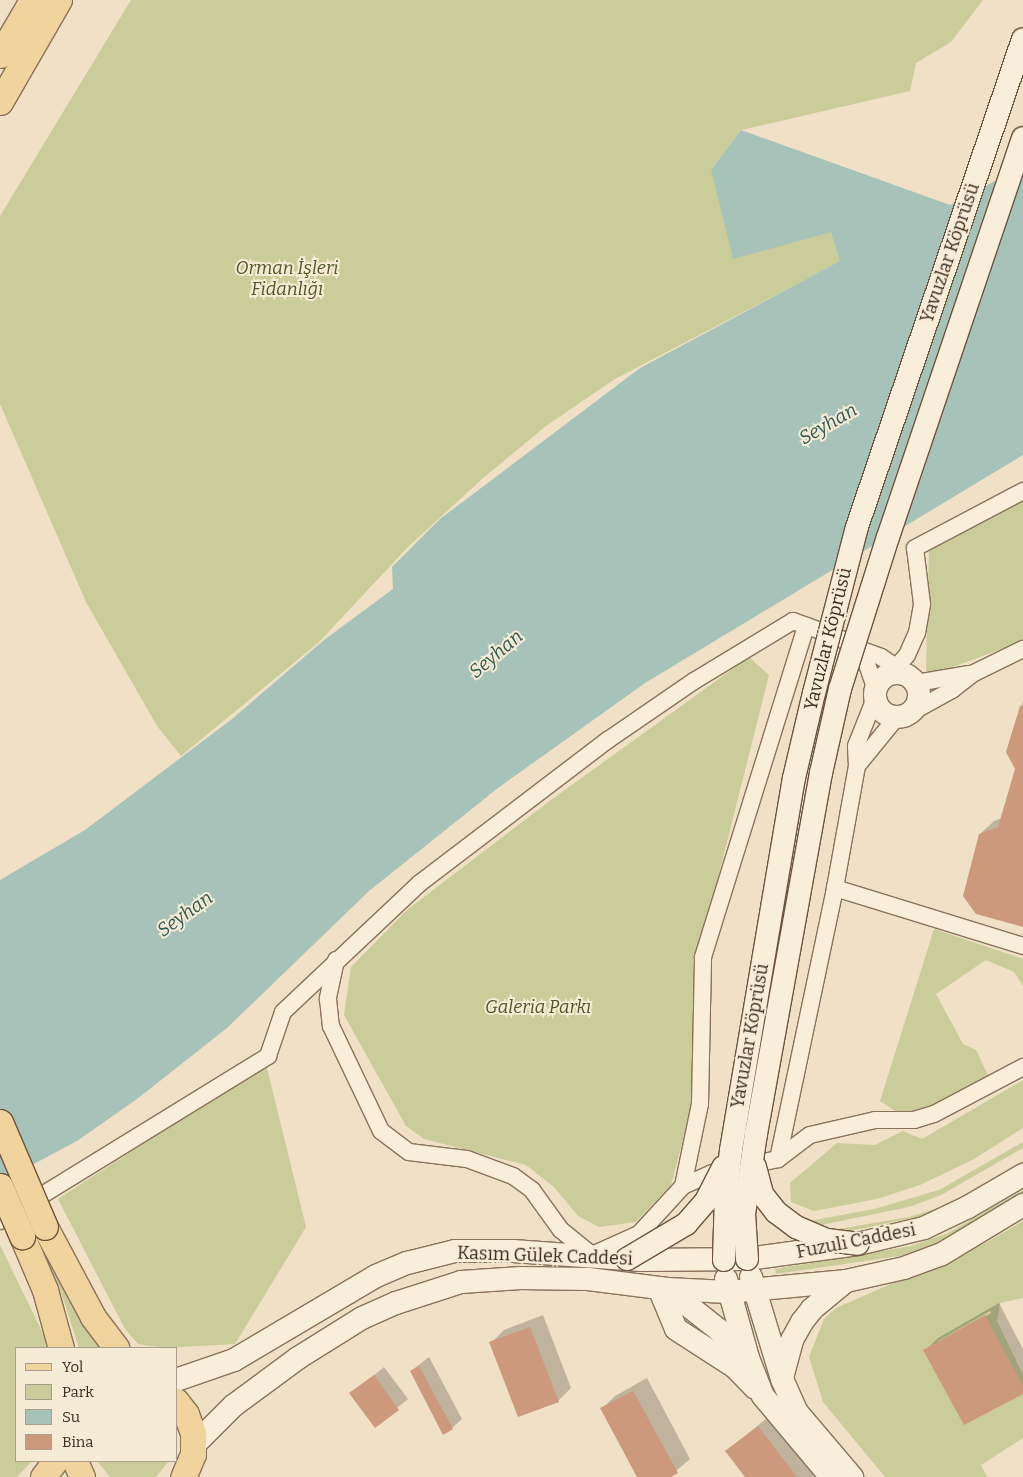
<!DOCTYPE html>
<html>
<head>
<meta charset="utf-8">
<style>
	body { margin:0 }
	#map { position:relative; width:1023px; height:1477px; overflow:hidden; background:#efe0c6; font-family:Bitter,serif }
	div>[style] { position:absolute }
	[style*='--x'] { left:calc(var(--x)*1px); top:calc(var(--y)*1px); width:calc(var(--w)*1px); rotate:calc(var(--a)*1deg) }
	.green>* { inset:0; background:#cacd99 }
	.water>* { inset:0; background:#a7c2b9 }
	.shadow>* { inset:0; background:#0003 }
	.building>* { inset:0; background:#cd997c }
	.roads { filter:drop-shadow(1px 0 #8a725b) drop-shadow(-1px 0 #8a725b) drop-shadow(0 1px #8a725b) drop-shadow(0 -1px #8a725b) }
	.street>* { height:16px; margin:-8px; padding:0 8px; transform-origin:8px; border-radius:8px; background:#f9eed9 }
	.secondary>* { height:22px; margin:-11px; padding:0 11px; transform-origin:11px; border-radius:11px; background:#f9eed9 }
	.secondary>.ring { margin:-11px; padding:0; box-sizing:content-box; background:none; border:22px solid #f9eed9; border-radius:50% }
	.primary>* { height:25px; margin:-12.5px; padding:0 12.5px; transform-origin:12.5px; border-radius:12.5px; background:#f1d39e }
	.bridges { filter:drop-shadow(1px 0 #6c533e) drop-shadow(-1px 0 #6c533e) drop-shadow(0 1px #6c533e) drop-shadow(0 -1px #6c533e) }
	.secondary-bridge>* { height:22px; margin:-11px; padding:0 11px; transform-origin:11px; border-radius:11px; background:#f9eed9 }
	.primary-bridge>* { height:25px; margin:-12.5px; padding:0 12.5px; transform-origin:12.5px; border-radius:12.5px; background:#f1d39e }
	span { translate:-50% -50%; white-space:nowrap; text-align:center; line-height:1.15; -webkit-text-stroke:4px #f6ebd5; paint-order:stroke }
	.street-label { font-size:18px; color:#3a2b1f }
	.park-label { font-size:18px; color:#4d5726; font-style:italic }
	.water-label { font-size:19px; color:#2e5a55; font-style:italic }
	.legend { position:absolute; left:15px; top:1347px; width:162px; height:115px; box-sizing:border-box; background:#f6ebd5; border:1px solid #ab9e8c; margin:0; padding:6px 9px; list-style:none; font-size:15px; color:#3a2b1f }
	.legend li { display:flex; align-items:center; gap:10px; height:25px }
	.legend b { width:25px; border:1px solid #ab9e8c }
</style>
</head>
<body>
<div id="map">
	<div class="green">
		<div style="clip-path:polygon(131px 0,988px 0,983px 0,951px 42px,916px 63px,910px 91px,741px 130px,711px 170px,832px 231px,841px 261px,615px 379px,546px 426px,482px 479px,408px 547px,318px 643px,181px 756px,157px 726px,86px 602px,0 404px,0 216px)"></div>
		<div style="clip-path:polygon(1023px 499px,1023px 641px,937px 673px,926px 671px,929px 548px)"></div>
		<div style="clip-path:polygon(749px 657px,769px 675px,696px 965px,691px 1109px,671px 1185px,636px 1222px,599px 1227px,578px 1216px,554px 1187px,526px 1165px,424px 1139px,406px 1126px,344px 1015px,351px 967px,407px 910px,551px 800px)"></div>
		<div style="clip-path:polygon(934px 929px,1023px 959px,1023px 986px,1014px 972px,986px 960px,936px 994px,963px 1044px,976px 1050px,989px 1077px,909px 1120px,880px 1101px)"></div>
		<div style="clip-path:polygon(266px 1064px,306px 1227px,235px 1344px,163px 1348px,138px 1344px,125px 1329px,58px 1199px)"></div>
		<div style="clip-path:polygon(1023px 1080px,1023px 1128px,974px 1159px,920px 1185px,877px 1199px,814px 1211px,791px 1202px,790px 1183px,837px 1143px,875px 1145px,903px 1131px,922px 1139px)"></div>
		<div style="clip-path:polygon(1023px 1142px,1023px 1148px,941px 1195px,909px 1207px,811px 1227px,809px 1221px,874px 1209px,939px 1190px)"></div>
		<div style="clip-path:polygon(0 1155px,101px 1348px,79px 1348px,63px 1298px,0 1164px)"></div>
		<div style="clip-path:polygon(1023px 1161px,1023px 1166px,946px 1211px,846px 1232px,827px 1231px,909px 1217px,945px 1206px)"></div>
		<div style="clip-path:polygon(1023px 1190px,1023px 1196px,951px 1238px,913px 1254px,776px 1274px,775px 1269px,911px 1246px,948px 1233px)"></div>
		<div style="clip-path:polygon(1023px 1221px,1023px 1298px,1000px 1303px,997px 1321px,1023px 1375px,1023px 1438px,981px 1465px,987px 1477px,885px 1477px,823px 1402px,809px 1357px,824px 1319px,836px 1308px,987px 1242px)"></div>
		<div style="clip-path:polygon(0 1245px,50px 1348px,16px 1348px,16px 1461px,32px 1461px,17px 1477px,0 1477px)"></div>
		<div style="clip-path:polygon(97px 1461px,169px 1461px,156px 1477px,110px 1477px)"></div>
	</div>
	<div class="water">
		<div style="clip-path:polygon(741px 130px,950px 205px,1023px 166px,1023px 455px,645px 683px,498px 788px,369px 891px,227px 1028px,137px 1099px,77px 1141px,0 1182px,0 880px,85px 830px,232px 719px,324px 640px,393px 589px,392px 567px,440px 519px,640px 368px,840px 261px,831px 232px,733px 259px,711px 170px)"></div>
	</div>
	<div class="shadow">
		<div style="clip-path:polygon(1023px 700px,1023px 926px,980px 834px,994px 821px,1002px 818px,1017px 769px,1008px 752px)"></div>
		<div style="clip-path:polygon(evenodd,999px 1303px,1023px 1349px,1023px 1392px,925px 1351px,938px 1338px,999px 1303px,990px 1311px,991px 1313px,938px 1343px,938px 1341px,990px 1311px)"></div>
		<div style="clip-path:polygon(543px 1315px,571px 1388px,558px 1401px,491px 1343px,504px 1330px)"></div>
		<div style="clip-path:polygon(429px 1357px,462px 1419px,452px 1428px,411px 1371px)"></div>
		<div style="clip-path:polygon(384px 1367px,408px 1399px,375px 1426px,351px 1394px)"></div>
		<div style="clip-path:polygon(647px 1378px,690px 1459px,669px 1477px,639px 1477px,602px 1409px,615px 1396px)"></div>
		<div style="clip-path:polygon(772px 1414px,816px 1474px,813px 1477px,746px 1477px,727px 1451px)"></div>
	</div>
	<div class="building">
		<div style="clip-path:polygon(1020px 706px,1023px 706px,1023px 927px,976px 914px,963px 896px,979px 834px,998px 827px,1015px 769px,1006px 752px)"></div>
		<div style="clip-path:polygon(985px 1315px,1023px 1386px,1023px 1394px,964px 1425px,923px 1350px)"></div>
		<div style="clip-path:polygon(530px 1327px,559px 1402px,518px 1417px,489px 1342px)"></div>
		<div style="clip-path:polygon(419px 1366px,453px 1429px,443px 1435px,410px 1371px)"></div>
		<div style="clip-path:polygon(374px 1375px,399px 1410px,375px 1428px,349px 1393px)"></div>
		<div style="clip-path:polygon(633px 1391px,678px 1473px,671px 1477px,637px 1477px,600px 1408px)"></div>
		<div style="clip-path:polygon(758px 1426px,797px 1477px,745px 1477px,725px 1451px)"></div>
	</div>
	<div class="roads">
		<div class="street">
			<div style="--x:890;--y:674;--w:25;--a:-48"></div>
			<div style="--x:907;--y:655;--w:24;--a:-66"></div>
			<div style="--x:917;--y:633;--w:29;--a:-80"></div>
			<div style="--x:922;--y:604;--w:56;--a:-97.1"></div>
			<div style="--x:915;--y:548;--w:122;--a:-27.8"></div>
			<div style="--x:916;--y:683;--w:54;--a:-9.6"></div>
			<div style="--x:876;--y:690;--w:42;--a:-109.3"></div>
			<div style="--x:862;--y:650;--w:20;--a:20"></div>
			<div style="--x:881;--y:657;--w:27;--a:34"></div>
			<div style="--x:912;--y:712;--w:46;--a:-28.8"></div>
			<div style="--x:952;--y:690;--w:28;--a:-38"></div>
			<div style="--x:974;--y:673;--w:55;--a:-26.1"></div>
			<div style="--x:857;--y:766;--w:63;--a:-50.8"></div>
			<div style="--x:835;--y:888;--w:197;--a:17.1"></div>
			<div style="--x:336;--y:960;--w:40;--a:102"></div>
			<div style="--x:328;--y:999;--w:27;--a:84"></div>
			<div style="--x:331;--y:1026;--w:116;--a:64.5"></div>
			<div style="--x:381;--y:1131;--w:35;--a:37"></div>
			<div style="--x:409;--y:1152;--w:58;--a:6.9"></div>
			<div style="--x:467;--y:1159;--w:49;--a:20.3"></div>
			<div style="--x:513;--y:1176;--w:24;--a:36"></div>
			<div style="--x:532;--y:1190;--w:49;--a:54.1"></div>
			<div style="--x:561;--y:1230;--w:40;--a:39"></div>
			<div style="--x:592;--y:1255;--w:51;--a:-24.1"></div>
			<div style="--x:639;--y:1234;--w:65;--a:-47.5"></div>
			<div style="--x:683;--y:1186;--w:32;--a:-24"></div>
			<div style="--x:712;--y:1173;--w:67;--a:-12"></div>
			<div style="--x:778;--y:1159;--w:40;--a:-37"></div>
			<div style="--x:810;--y:1135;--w:67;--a:-13"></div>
			<div style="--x:875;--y:1120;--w:39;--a:0"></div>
			<div style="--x:914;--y:1120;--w:21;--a:-17"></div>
			<div style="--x:934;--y:1114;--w:101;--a:-27.8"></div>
			<div style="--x:778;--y:1159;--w:277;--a:-78.1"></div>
			<div style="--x:835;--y:888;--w:124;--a:-79.8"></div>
			<div style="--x:857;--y:766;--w:20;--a:-93"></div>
			<div style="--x:856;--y:746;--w:52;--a:-68.4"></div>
			<div style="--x:683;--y:1186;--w:84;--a:-78.3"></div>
			<div style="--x:700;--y:1104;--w:147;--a:-88.8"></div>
			<div style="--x:703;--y:957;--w:347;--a:-72.7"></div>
			<div style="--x:0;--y:1221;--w:315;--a:-31.6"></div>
			<div style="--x:268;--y:1056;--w:46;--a:-71.2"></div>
			<div style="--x:283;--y:1012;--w:188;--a:-43.3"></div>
			<div style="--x:420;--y:883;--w:236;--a:-37.3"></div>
			<div style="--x:608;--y:740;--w:104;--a:-34.5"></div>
			<div style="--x:694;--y:681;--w:116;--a:-31.2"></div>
			<div style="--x:793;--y:621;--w:45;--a:19.7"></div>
			<div style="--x:835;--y:636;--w:30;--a:27"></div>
		</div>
		<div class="secondary">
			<div class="ring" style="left:875px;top:673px;width:22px;height:22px"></div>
			<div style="--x:751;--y:1277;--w:107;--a:73.1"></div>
			<div style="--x:782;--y:1379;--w:35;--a:66"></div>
			<div style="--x:796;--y:1411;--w:87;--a:49.7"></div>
			<div style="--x:726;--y:1279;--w:82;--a:74.4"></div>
			<div style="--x:748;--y:1358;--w:41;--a:68.5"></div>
			<div style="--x:763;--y:1396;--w:106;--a:50"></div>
			<div style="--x:659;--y:1288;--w:44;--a:67.5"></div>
			<div style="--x:676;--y:1329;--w:70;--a:32.8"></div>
			<div style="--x:735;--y:1367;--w:29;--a:46"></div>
			<div style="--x:667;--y:1289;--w:66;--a:38.3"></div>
			<div style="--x:719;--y:1330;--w:40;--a:51"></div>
			<div style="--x:782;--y:1378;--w:39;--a:-75"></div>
			<div style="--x:792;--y:1340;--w:21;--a:-61"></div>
			<div style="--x:802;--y:1322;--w:16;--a:-52"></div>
			<div style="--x:812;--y:1309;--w:44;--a:-39.5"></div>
			<div style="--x:176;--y:1380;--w:61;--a:-19"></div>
			<div style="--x:234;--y:1360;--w:165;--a:-30.6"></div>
			<div style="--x:376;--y:1276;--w:34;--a:-23"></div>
			<div style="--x:407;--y:1263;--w:49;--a:-14"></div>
			<div style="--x:455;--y:1251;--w:58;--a:0"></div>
			<div style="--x:513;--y:1251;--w:128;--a:4"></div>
			<div style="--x:641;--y:1260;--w:106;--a:-0.5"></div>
			<div style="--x:747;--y:1259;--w:112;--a:-7.7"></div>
			<div style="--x:858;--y:1244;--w:68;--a:-13.6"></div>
			<div style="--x:924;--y:1228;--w:49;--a:-25.5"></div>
			<div style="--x:968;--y:1207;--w:64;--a:-30.2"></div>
			<div style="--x:193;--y:1446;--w:57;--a:-45"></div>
			<div style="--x:233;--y:1406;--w:81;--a:-36.4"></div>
			<div style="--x:298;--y:1358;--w:75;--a:-32"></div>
			<div style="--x:362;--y:1318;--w:37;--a:-24"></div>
			<div style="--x:396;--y:1303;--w:68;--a:-17.9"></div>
			<div style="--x:461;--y:1282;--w:60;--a:-3.8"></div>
			<div style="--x:521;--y:1278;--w:67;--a:0.9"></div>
			<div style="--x:588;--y:1279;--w:80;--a:7.2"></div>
			<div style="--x:667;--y:1289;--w:61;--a:2.8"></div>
			<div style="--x:728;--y:1292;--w:119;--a:-5.3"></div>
			<div style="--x:846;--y:1281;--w:59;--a:-12.6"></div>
			<div style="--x:904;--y:1268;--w:40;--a:-20.2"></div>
			<div style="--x:942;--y:1254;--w:95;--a:-31.2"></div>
		</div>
		<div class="primary">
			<div style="--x:0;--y:55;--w:64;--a:-59.8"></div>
			<div style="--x:0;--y:102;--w:118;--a:-60"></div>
			<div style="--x:45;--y:1227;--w:102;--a:61.9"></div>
			<div style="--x:93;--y:1317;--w:39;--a:53"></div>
			<div style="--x:22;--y:1236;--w:59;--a:66.9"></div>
			<div style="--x:45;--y:1290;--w:60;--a:74.6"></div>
			<div style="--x:176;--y:1401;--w:16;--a:52"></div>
			<div style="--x:186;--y:1414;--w:20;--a:70"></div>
			<div style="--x:193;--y:1433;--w:21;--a:90"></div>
			<div style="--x:193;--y:1454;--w:25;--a:113"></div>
			<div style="--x:75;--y:1461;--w:17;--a:66"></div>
			<div style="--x:43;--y:1477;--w:20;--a:-53"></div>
		</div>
	</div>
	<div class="bridges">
		<div class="secondary-bridge">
			<div style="--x:755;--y:1167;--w:28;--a:75"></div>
			<div style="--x:762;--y:1194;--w:23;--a:52"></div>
			<div style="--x:776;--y:1212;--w:25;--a:37"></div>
			<div style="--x:796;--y:1227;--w:34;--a:23"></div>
			<div style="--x:827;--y:1240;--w:31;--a:7"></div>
			<div style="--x:627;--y:1259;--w:69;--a:-30.7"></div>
			<div style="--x:686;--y:1224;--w:30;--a:-49"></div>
			<div style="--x:706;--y:1201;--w:38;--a:-63"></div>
			<div style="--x:747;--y:1259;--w:45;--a:-93.8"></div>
			<div style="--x:744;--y:1214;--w:81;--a:-81.5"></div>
			<div style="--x:756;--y:1134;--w:367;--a:-79.8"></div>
			<div style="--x:821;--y:773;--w:86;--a:-77.3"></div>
			<div style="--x:840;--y:689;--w:159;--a:-72.5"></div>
			<div style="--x:888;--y:537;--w:421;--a:-71.3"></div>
			<div style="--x:724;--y:1260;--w:69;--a:-88.3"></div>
			<div style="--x:726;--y:1191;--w:41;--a:-83"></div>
			<div style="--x:731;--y:1150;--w:377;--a:-80.4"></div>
			<div style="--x:794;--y:778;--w:87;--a:-76.8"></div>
			<div style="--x:814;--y:693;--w:171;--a:-75.5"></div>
			<div style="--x:857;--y:527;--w:515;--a:-71.21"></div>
		</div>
		<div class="primary-bridge">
			<div style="--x:0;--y:1122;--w:114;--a:66.8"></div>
			<div style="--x:0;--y:1186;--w:55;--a:66.3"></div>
		</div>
	</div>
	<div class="street-label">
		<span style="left:950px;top:253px;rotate:-71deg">Yavuzlar Köprüsü</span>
		<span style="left:828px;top:639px;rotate:-76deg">Yavuzlar Köprüsü</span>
		<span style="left:750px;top:1036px;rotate:-80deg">Yavuzlar Köprüsü</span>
		<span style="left:856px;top:1241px;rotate:-11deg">Fuzuli Caddesi</span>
		<span style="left:545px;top:1256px;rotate:2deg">Kasım Gülek Caddesi</span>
	</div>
	<div class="park-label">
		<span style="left:287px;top:279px">Orman İşleri<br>Fidanlığı</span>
		<span style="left:538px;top:1007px">Galeria Parkı</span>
	</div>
	<div class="water-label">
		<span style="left:828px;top:424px;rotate:-30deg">Seyhan</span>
		<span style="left:496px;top:654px;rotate:-40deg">Seyhan</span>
		<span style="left:185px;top:914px;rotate:-36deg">Seyhan</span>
	</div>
	<ul class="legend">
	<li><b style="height:6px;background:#f1d39e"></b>Yol</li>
	<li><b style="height:14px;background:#cacd99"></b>Park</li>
	<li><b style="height:14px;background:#a7c2b9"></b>Su</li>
	<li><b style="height:14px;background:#cd997c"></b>Bina</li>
	</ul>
</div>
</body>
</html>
